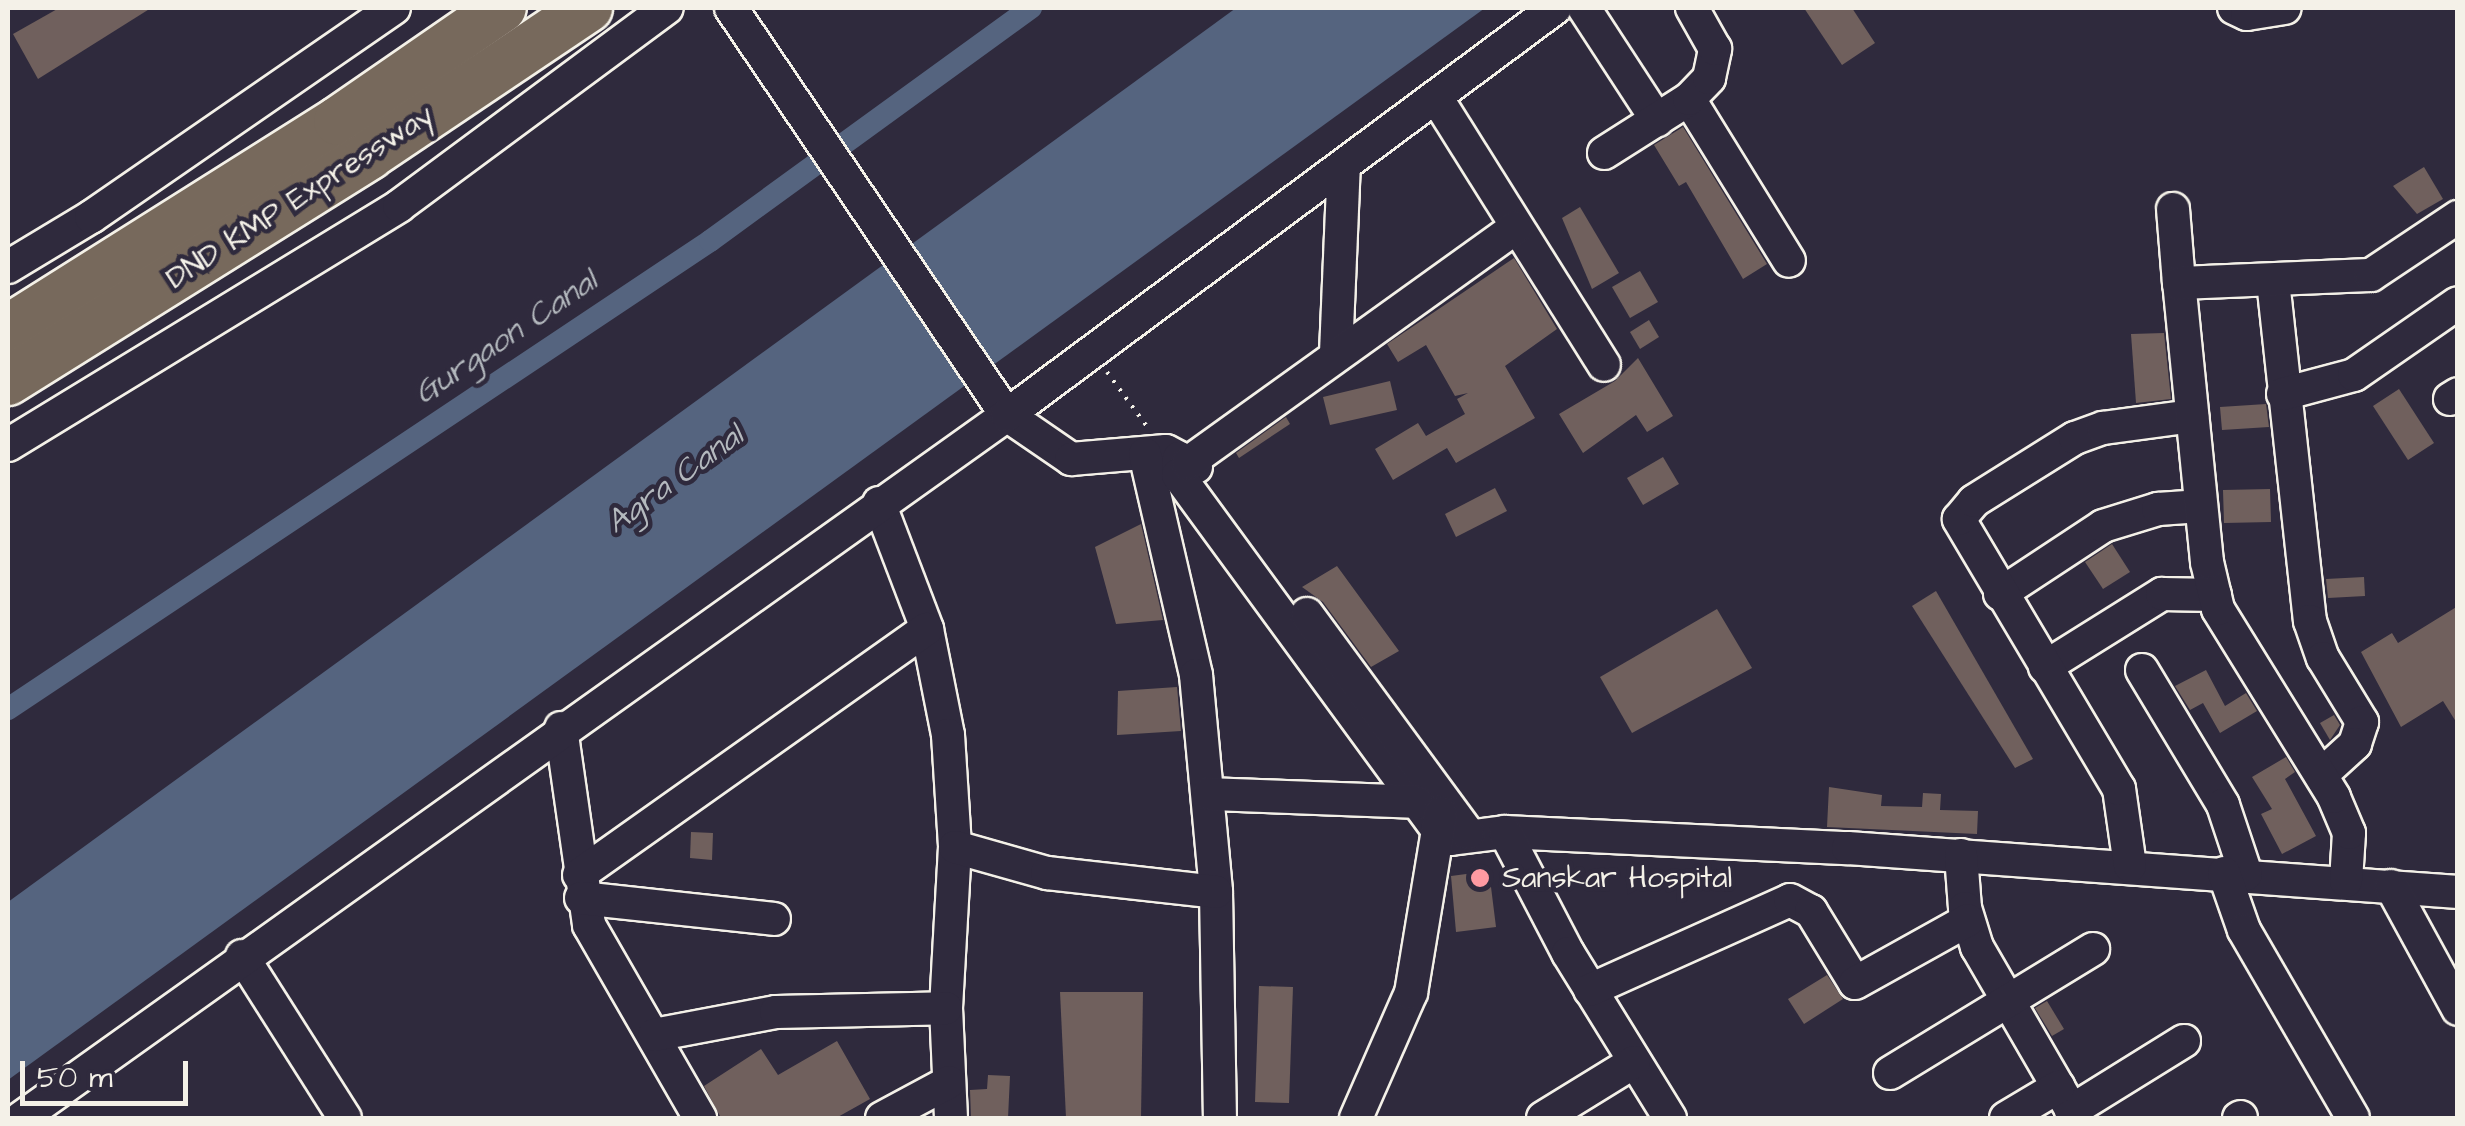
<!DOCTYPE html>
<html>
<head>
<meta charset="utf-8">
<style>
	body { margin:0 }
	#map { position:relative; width:2465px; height:1126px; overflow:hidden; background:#2f2a3d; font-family:"Architects Daughter",sans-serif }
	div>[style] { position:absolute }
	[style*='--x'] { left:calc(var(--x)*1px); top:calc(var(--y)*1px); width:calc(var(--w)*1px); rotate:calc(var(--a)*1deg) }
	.water>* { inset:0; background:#55647f }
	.canal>* { height:22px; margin:-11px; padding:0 11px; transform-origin:11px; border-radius:11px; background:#55647f }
	.building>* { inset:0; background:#70605d }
	.path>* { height:4px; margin-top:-2px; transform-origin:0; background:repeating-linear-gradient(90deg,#f4f1e8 0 2.5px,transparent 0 10.5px) }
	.roads { filter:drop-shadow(2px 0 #f4f1e8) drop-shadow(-2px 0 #f4f1e8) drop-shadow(0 2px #f4f1e8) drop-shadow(0 -2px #f4f1e8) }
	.minor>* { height:32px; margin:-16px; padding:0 16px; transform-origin:16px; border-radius:16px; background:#2f2a3d }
	.highway>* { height:48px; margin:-24px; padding:0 24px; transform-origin:24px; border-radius:24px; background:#77695c }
	.dots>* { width:28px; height:28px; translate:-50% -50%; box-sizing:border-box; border:5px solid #2f2a3d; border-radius:50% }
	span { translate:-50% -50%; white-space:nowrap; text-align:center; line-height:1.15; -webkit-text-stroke:9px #2f2a3d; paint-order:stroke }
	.street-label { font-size:30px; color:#f4f1e8 }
	.poi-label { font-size:30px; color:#f4f1e8 }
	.left { translate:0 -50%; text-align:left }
	.water-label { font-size:32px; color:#b4b9be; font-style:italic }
	.frame { position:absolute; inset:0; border:10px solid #f4f1e8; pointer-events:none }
	.scale { position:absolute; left:20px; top:1061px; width:168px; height:45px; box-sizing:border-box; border:5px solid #f4f1e8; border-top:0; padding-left:12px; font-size:30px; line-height:35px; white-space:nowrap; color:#f4f1e8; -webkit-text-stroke:8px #2f2a3d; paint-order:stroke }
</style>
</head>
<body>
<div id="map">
	<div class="water">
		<div style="clip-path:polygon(1236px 8px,1485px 8px,8px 1080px,8px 902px)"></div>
	</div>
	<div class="canal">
		<div style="--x:8;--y:709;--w:844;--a:-33.69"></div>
		<div style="--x:710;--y:241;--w:397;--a:-36"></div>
	</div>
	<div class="building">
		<div style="clip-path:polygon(59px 8px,151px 8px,38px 79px,13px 34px)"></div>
		<div style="clip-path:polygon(1804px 8px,1852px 8px,1875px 43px,1842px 65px)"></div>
		<div style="clip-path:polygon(1683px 127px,1767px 264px,1743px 279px,1686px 182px,1679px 186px,1654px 145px)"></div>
		<div style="clip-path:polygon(2424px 167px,2443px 199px,2417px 214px,2393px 186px)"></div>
		<div style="clip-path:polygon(1580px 207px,1619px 273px,1592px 289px,1562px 218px)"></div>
		<div style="clip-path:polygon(1514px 258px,1557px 329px,1505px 366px,1535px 418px,1456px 463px,1447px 448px,1393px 480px,1375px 449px,1418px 423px,1426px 436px,1465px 414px,1457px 399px,1468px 393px,1455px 396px,1426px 345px,1398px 362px,1387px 344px)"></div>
		<div style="clip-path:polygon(1640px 271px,1658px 302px,1630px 318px,1612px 287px)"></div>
		<div style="clip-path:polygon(1649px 320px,1659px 337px,1640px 349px,1630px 332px)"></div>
		<div style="clip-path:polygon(2164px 333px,2171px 399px,2136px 403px,2131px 334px)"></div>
		<div style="clip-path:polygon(1638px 358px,1673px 416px,1647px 432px,1636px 415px,1583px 453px,1559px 414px,1615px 381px)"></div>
		<div style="clip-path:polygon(1390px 381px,1397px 410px,1330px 425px,1323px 397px)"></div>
		<div style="clip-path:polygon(2399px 389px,2434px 443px,2408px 460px,2373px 406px)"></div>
		<div style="clip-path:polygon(2266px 404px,2269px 427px,2222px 430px,2220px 407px)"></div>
		<div style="clip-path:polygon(1286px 417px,1290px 424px,1239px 458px,1236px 453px)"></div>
		<div style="clip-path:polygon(1663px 457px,1679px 484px,1643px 505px,1627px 478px)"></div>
		<div style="clip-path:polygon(1495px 488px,1507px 511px,1456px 537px,1445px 514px)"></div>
		<div style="clip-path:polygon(2270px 489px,2271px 522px,2224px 523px,2223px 490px)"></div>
		<div style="clip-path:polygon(1141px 524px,1163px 620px,1116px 624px,1095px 547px)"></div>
		<div style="clip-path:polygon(2112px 544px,2130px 572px,2103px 589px,2085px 562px)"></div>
		<div style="clip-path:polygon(1337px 566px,1399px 651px,1371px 667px,1323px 602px,1302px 587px)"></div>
		<div style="clip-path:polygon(2364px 577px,2365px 596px,2328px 598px,2326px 579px)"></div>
		<div style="clip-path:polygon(1936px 591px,2033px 759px,2015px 768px,1912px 606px)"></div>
		<div style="clip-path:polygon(2458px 606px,2458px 725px,2443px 701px,2401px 727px,2361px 652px,2392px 633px,2398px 643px)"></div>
		<div style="clip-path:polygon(1717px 609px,1752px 668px,1632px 733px,1600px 677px)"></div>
		<div style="clip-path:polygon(2206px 670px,2225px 706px,2246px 693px,2257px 711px,2220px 733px,2203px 703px,2190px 710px,2175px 686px)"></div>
		<div style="clip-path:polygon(1177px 687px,1181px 731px,1117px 735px,1118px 691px)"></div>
		<div style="clip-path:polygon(2334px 715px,2340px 725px,2330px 740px,2320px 723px)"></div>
		<div style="clip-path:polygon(2286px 757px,2295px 772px,2285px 779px,2316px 836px,2282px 854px,2261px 814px,2272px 809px,2252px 777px)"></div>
		<div style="clip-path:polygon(1829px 787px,1882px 795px,1881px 806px,1922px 807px,1923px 793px,1941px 794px,1940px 810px,1978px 811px,1977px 834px,1827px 827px)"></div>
		<div style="clip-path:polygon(691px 832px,713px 833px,712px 860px,690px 858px)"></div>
		<div style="clip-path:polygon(1489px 871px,1496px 927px,1456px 932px,1451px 876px)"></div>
		<div style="clip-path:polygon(1827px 975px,1843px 999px,1804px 1024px,1788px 999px)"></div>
		<div style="clip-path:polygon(1259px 986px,1293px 987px,1289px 1103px,1255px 1102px)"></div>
		<div style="clip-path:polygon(1060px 992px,1143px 992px,1141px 1118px,1066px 1118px)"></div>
		<div style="clip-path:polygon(2047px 1001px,2064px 1029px,2052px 1036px,2035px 1008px)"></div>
		<div style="clip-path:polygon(837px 1041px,870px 1099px,836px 1118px,721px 1118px,704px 1086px,761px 1049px,778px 1075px)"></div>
		<div style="clip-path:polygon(988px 1075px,1010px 1076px,1008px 1118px,971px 1118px,970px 1090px,987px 1089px)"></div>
	</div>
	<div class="path">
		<div style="--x:1107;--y:372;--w:66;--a:53.7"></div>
	</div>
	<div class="roads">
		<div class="minor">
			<div style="--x:731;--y:8;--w:492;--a:55.9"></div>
			<div style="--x:1007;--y:415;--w:78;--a:34.5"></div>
			<div style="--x:1071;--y:459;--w:95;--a:-4.8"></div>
			<div style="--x:1166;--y:451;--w:34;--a:28"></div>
			<div style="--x:1584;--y:8;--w:134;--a:56.9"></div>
			<div style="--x:2234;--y:8;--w:14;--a:25"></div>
			<div style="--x:2247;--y:14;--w:38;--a:-9"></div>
			<div style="--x:1436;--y:97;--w:316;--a:57.9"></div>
			<div style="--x:1689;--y:99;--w:190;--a:58.3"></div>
			<div style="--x:1604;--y:153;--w:101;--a:-32.4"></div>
			<div style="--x:1689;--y:99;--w:29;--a:-46"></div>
			<div style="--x:1709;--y:78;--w:30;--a:-78"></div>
			<div style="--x:1715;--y:49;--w:47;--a:-119.3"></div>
			<div style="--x:2173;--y:209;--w:74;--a:85.4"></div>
			<div style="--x:8;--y:267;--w:97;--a:-31.1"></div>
			<div style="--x:91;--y:217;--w:368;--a:-34.6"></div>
			<div style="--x:2273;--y:281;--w:342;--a:83.8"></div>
			<div style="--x:2310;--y:621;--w:39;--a:71"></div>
			<div style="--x:2323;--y:658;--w:75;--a:58.6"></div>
			<div style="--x:2362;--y:722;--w:23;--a:108"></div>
			<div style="--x:2355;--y:744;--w:46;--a:137.6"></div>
			<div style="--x:1336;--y:353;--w:187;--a:-87.6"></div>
			<div style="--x:2283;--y:394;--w:73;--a:-15"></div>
			<div style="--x:2354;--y:375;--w:126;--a:-34.7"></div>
			<div style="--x:2450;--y:399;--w:9;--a:-32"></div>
			<div style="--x:8;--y:445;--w:458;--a:-31.4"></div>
			<div style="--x:399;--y:206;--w:333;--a:-36.5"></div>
			<div style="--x:1145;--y:454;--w:227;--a:77"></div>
			<div style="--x:1196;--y:675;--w:218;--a:84.7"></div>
			<div style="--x:1216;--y:892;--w:226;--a:89"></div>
			<div style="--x:1179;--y:458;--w:17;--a:93"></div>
			<div style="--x:1178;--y:475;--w:439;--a:53.8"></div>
			<div style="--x:1437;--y:829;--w:17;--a:36"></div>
			<div style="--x:1451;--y:839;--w:54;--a:-7.4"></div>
			<div style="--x:1505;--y:832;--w:343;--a:2.7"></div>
			<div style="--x:1848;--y:848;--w:612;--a:4.13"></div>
			<div style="--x:1188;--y:463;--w:404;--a:-35.7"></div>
			<div style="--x:879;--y:503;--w:135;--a:69.1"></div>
			<div style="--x:927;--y:629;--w:108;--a:78.8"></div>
			<div style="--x:948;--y:735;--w:112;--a:86.4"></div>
			<div style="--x:955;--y:847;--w:161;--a:93.2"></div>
			<div style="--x:946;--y:1008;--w:110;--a:87.4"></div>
			<div style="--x:2000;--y:594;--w:123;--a:-33.4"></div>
			<div style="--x:2103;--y:526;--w:58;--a:-17.2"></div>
			<div style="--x:2158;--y:509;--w:43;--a:-4"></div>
			<div style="--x:1307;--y:614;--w:272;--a:53.7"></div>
			<div style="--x:2045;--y:667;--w:138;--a:-32"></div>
			<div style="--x:2162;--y:594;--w:53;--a:1.1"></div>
			<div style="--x:2142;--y:670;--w:157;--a:59"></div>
			<div style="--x:2223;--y:805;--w:73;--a:71.6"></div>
			<div style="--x:561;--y:728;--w:199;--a:81.9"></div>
			<div style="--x:589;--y:925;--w:223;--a:60.1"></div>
			<div style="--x:1209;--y:794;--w:208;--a:2.2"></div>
			<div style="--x:1505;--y:832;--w:136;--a:62.5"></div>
			<div style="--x:1568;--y:953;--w:194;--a:58.3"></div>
			<div style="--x:955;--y:847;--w:96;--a:15.8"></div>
			<div style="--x:1047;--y:873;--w:170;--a:6.4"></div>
			<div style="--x:1961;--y:855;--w:53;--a:85.7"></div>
			<div style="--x:1965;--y:908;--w:41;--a:72.9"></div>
			<div style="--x:1977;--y:947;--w:198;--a:59.9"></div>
			<div style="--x:2130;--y:866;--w:78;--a:-98.1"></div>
			<div style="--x:2119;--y:789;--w:314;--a:-120.7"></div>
			<div style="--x:1959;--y:519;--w:23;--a:-50"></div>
			<div style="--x:1974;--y:501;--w:119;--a:-32"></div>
			<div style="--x:2075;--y:438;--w:30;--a:-20"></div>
			<div style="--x:2103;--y:428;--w:90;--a:-7.7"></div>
			<div style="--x:2224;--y:873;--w:60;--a:70.7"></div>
			<div style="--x:2244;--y:930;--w:217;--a:59.9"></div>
			<div style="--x:579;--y:875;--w:426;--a:-35.3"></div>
			<div style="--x:2346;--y:881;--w:48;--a:-86.4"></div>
			<div style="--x:2349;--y:833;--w:39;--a:-113"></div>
			<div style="--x:2334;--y:797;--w:221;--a:-121.7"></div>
			<div style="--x:2218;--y:609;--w:48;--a:-103.2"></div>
			<div style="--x:2207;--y:562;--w:280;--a:-95.7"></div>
			<div style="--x:2179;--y:283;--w:192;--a:-2.4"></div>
			<div style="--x:2371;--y:275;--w:105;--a:-33.7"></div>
			<div style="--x:2391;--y:886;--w:140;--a:61.4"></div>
			<div style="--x:581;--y:898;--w:194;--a:6.2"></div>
			<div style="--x:242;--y:956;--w:192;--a:57.6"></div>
			<div style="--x:1590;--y:990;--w:219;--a:-24.2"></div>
			<div style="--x:1790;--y:900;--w:24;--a:28"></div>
			<div style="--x:1811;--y:911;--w:84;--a:58.6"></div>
			<div style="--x:1855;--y:983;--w:129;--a:-29.1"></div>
			<div style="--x:654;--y:1035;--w:124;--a:-10.7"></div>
			<div style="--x:776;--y:1012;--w:170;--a:-1.3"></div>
			<div style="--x:1890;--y:1073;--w:238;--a:-31.4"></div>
			<div style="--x:2071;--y:1111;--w:133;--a:-31.8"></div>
			<div style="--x:21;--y:1118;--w:1211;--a:-35.49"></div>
			<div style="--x:1007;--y:415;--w:683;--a:-36.6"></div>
			<div style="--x:882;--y:1118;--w:76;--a:-28.2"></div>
			<div style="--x:1356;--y:1118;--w:137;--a:-66.3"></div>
			<div style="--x:1411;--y:993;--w:183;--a:-80.6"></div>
			<div style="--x:1543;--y:1118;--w:107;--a:-31.6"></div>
			<div style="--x:2006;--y:1118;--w:61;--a:-30.8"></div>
			<div style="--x:2239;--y:1118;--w:2;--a:-27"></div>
		</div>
		<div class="highway">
			<div style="--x:8;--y:329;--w:390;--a:-32.2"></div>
			<div style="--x:338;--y:121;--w:199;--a:-34.6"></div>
			<div style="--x:8;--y:381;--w:426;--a:-32"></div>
			<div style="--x:369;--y:155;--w:264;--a:-33.9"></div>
		</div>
	</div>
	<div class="dots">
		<div style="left:1480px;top:878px;background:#ff9aa2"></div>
	</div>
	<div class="street-label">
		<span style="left:300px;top:197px;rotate:-33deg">DND KMP Expressway</span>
	</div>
	<div class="poi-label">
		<span class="left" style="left:1502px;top:878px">Sanskar Hospital</span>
	</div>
	<div class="water-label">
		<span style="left:506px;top:338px;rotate:-34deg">Gurgaon Canal</span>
		<span style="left:675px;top:480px;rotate:-36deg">Agra Canal</span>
	</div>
	<div class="frame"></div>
	<div class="scale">50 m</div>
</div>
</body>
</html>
